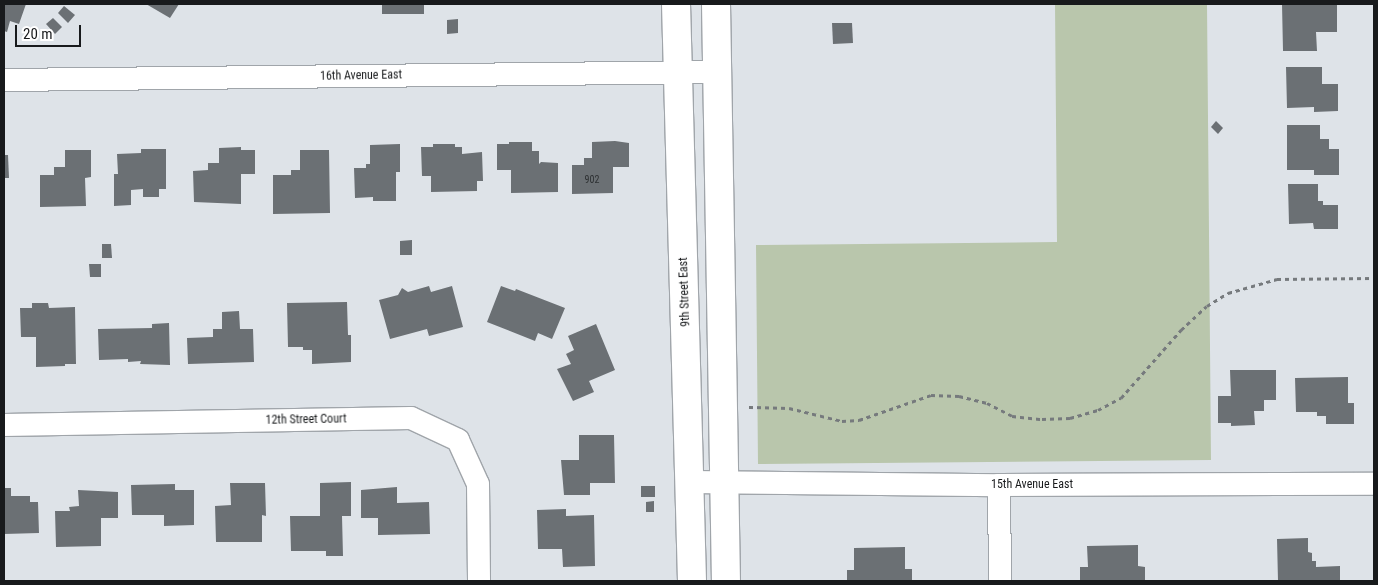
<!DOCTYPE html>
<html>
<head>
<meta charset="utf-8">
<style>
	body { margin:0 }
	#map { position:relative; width:1378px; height:585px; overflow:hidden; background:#dee3e8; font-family:"Roboto Condensed",sans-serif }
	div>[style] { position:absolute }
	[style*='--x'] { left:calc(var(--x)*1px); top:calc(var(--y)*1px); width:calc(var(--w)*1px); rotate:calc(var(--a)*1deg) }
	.green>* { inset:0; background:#b9c6ac }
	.building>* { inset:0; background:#6b7074 }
	.path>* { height:3px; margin-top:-1.5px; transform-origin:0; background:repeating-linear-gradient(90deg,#767a7d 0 4px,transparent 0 8px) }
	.roads { filter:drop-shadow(1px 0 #a0a5aa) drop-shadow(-1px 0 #a0a5aa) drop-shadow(0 1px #a0a5aa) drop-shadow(0 -1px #a0a5aa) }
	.street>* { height:22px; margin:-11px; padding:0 11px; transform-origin:11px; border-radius:11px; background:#fff }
	.secondary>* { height:28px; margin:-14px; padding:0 14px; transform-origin:14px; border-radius:14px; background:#fff }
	span { translate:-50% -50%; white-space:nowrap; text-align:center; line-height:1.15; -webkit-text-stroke:5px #fff; paint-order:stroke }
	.number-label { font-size:10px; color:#2d3032 }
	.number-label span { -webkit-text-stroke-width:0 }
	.street-label { font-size:12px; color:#181a1c }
	.frame { position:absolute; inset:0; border:5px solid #181a1c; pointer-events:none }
	.scale { position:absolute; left:15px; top:25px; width:66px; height:22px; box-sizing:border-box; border:2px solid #181a1c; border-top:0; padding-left:6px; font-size:15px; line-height:18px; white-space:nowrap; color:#181a1c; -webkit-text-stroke:4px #fff; paint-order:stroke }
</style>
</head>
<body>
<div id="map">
	<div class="green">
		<div style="clip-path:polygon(1055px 4px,1207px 4px,1211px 460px,758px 464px,756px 245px,1057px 242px)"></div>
	</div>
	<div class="building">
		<div style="clip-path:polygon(4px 4px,26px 4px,19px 24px,10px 21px,7px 32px,4px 31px)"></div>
		<div style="clip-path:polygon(146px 4px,179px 4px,170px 18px)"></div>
		<div style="clip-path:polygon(382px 4px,424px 4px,424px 14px,382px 14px)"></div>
		<div style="clip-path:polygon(1282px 4px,1337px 4px,1337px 32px,1316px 32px,1317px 51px,1283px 51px)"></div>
		<div style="clip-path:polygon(64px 6px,75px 15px,68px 23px,58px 13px)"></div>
		<div style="clip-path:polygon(53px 18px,62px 27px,55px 34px,46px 24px)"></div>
		<div style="clip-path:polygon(458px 19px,458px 33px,447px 34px,447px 20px)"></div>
		<div style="clip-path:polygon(832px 23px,852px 23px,853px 43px,833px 44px)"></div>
		<div style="clip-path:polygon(1286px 67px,1322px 67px,1322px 84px,1338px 84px,1338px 111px,1314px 112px,1314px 107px,1287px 108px)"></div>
		<div style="clip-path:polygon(1216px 121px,1223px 128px,1218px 134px,1211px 127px)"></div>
		<div style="clip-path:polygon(1287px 125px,1320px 125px,1320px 139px,1329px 139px,1329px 149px,1339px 149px,1339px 175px,1314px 175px,1314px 170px,1287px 170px)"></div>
		<div style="clip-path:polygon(615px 141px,629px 143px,629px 167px,613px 167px,613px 193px,572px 194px,572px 165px,584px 165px,584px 158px,592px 158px,592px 142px)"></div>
		<div style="clip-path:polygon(509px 142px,532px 142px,532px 151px,539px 151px,539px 164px,541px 162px,558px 163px,558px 192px,511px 193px,511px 170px,497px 170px,497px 144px,509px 144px)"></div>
		<div style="clip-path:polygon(400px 144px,400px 172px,396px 172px,396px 201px,373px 201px,373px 197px,355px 198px,354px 168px,366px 168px,366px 164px,370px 164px,370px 145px)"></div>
		<div style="clip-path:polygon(433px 144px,455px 144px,455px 147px,462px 147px,462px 154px,482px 152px,483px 181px,477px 181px,477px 191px,431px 192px,431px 176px,422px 176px,421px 147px,433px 147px)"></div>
		<div style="clip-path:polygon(241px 147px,241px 150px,255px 150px,255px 174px,241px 174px,241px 204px,194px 202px,193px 171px,208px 170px,208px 163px,219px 163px,219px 148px)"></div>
		<div style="clip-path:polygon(141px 149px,166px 149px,166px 189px,159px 189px,159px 197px,143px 197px,143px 189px,131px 190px,131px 205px,114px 206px,114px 174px,118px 174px,117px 154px,141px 153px)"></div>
		<div style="clip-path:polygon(65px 150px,91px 150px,91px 177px,85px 178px,86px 206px,40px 207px,40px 175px,54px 175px,54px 167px,65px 167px)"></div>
		<div style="clip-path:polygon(300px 150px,329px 150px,330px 213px,273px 214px,273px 175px,291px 175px,291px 170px,300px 170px)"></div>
		<div style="clip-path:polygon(4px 155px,8px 155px,9px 178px,4px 178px)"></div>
		<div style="clip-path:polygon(1288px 184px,1318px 184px,1318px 201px,1323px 201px,1323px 205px,1338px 205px,1338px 229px,1314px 229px,1313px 223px,1289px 224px)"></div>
		<div style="clip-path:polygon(412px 240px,412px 255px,400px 255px,400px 241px)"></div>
		<div style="clip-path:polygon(102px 244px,111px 244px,112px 258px,102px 258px)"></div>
		<div style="clip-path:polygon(89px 264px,101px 264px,101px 277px,90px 277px)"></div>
		<div style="clip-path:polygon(429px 286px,431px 292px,452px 286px,463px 327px,429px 336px,427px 329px,390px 339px,379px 300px,398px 295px,402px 288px,408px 292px)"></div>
		<div style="clip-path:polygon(501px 286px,515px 291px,516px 289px,565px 308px,552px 339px,538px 333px,535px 341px,487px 322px)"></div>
		<div style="clip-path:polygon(347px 302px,348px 335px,351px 335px,351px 362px,312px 364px,312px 350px,303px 350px,303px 347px,288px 347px,287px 303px)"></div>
		<div style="clip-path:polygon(32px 303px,48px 303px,49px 308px,75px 307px,76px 364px,65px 364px,65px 366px,36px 367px,36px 337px,21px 337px,20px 308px,32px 308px)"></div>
		<div style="clip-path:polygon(239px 311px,240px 329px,253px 329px,254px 362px,188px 364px,187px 338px,213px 337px,213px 329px,222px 329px,222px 312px)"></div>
		<div style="clip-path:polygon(169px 323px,170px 365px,140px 364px,141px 361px,128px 362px,128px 359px,99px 360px,98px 329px,152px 328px,152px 324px)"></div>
		<div style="clip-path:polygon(596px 324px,615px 370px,589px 381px,594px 392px,573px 401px,557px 369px,571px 364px,566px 354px,574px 350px,568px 336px)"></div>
		<div style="clip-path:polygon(1230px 370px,1276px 370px,1276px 400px,1264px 400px,1264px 411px,1254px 411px,1255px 425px,1231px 426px,1231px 423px,1218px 423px,1218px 396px,1231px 396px)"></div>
		<div style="clip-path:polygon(1348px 377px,1348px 403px,1354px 403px,1354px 424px,1326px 424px,1326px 416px,1317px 416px,1317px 412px,1296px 412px,1295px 378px)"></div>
		<div style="clip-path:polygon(579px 435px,614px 435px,615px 483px,590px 483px,590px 495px,564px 495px,561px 460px,579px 460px)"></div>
		<div style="clip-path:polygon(351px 482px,351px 516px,342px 516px,343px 556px,326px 556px,326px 551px,291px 551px,290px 516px,320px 516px,320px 483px)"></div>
		<div style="clip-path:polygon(230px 483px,265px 483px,266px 516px,262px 515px,262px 542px,216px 542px,215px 506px,231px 505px)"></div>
		<div style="clip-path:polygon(175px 484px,175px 490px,194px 490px,194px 525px,164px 526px,164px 515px,132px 515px,131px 485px)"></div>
		<div style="clip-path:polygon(641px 486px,655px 486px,655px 497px,641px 497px)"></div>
		<div style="clip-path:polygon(397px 487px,397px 503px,429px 502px,430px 534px,378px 535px,378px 518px,361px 518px,361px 490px)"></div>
		<div style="clip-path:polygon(4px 488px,11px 488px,11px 496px,30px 496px,30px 502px,38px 502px,39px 533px,4px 534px)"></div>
		<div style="clip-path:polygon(78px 490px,118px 492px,118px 518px,101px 518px,101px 546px,56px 547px,55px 511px,70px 511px,69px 507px,79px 506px)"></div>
		<div style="clip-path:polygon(654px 501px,654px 512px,646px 512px,646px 502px)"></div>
		<div style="clip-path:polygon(566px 509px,566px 516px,594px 515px,595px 566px,563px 567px,562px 549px,538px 549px,537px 510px)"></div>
		<div style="clip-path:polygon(1308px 538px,1308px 552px,1312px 553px,1312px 561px,1316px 561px,1316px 567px,1340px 566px,1340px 581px,1278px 581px,1277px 539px)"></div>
		<div style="clip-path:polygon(1138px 545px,1138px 566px,1145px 567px,1145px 581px,1080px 581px,1080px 567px,1088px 567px,1087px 546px)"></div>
		<div style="clip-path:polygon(905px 547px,905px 569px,912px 569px,912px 581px,847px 581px,847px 570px,854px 570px,854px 548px)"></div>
	</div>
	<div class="path">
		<div style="--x:749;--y:407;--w:40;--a:1.4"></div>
		<div style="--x:789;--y:408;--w:55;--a:13.8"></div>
		<div style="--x:842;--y:421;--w:17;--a:-3"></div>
		<div style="--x:859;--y:420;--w:76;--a:-19.1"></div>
		<div style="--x:931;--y:395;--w:28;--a:2"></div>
		<div style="--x:959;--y:396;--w:29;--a:14"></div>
		<div style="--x:987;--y:403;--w:28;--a:27"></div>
		<div style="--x:1012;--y:416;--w:30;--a:6"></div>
		<div style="--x:1042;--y:419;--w:28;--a:-2"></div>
		<div style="--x:1070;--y:418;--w:29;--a:-16"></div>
		<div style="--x:1098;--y:410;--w:26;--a:-28"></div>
		<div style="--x:1121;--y:398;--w:91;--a:-48.6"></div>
		<div style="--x:1181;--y:330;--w:35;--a:-43"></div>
		<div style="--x:1207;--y:306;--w:25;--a:-32"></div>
		<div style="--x:1228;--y:293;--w:51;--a:-15.9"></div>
		<div style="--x:1277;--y:279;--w:97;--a:-0.6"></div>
	</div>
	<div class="roads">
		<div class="street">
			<div style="--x:4;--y:80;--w:714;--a:-0.64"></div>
			<div style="--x:4;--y:425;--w:407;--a:-1"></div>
			<div style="--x:411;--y:418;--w:52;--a:25.1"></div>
			<div style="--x:458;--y:440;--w:48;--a:65.6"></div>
			<div style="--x:478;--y:484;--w:97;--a:89.4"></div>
			<div style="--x:690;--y:482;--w:309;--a:0.6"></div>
			<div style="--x:999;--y:485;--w:375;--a:-0.2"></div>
			<div style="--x:999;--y:485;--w:96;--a:89.4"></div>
		</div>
		<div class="secondary">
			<div style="--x:676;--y:4;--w:577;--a:88.41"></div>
			<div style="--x:716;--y:4;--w:577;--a:89.01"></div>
		</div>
	</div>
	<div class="number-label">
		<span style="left:592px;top:180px">902</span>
	</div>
	<div class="street-label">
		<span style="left:361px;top:76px;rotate:-1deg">16th Avenue East</span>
		<span style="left:685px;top:292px;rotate:-92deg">9th Street East</span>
		<span style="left:306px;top:420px;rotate:-1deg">12th Street Court</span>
		<span style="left:1032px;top:485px">15th Avenue East</span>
	</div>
	<div class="frame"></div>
	<div class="scale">20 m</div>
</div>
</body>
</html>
